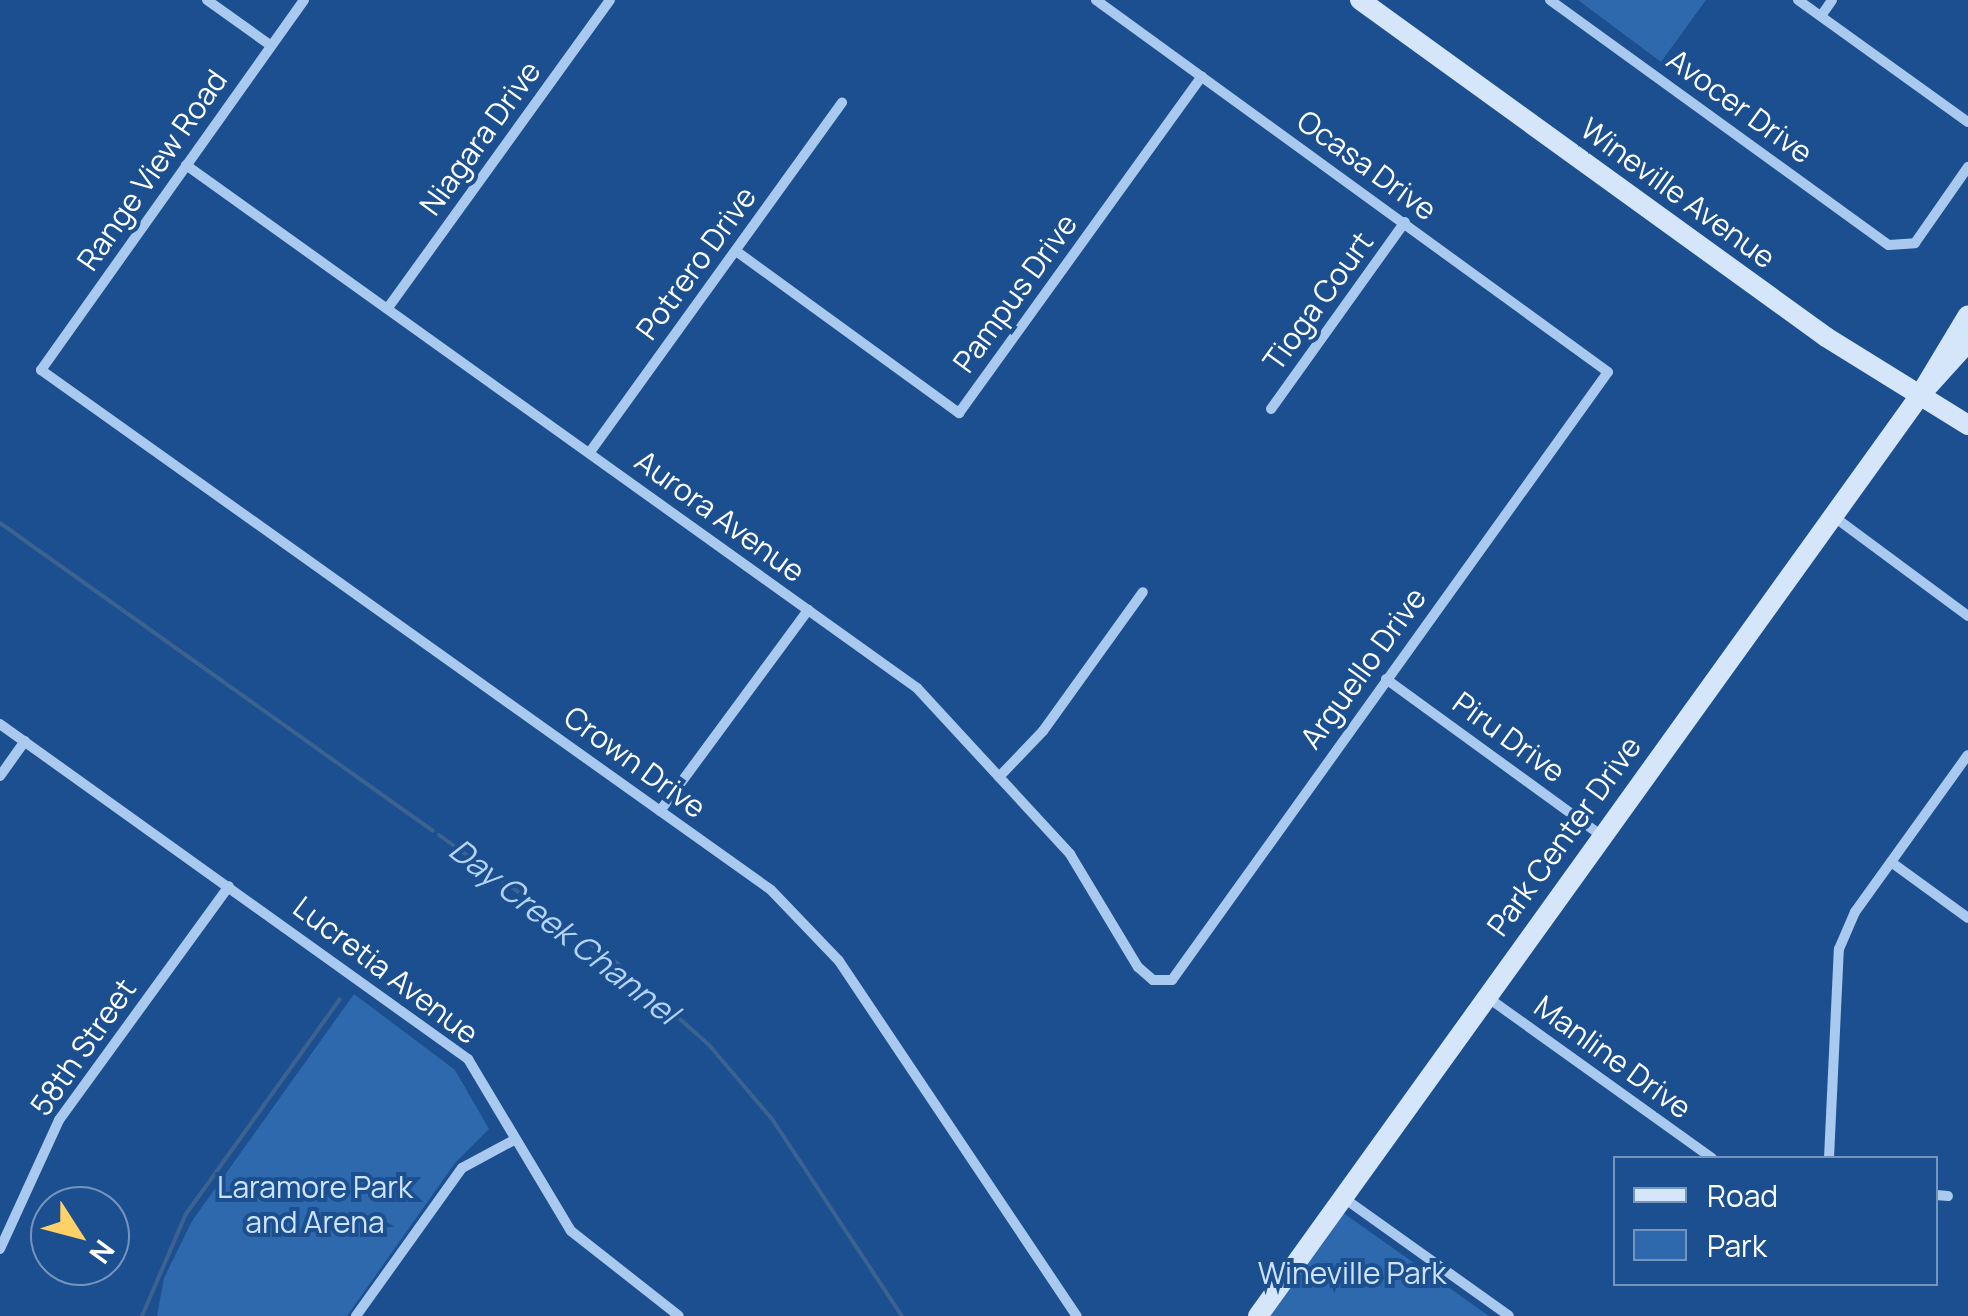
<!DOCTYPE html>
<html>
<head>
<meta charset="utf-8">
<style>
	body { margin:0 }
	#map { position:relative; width:1968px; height:1316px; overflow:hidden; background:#1b4f8f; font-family:Manrope,sans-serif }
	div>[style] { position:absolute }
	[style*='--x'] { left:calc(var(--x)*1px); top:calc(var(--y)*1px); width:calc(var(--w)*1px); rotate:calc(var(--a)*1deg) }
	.green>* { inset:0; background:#2e69ad }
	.stream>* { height:4px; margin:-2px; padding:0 2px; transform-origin:2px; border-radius:2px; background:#3c6290 }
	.street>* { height:10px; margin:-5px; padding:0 5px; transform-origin:5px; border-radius:5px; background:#a9c9ee }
	.secondary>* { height:20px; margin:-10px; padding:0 10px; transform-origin:10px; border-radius:10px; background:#d6e6fa }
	span { translate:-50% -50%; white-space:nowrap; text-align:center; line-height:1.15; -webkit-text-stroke:8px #1b4f8f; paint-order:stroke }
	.street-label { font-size:30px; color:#fff }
	.park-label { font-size:30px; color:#cfe3fa }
	.water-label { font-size:32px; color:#b5d3f5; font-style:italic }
	.legend { position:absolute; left:1613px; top:1156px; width:325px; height:130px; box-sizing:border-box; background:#1b4f8f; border:2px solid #7695bc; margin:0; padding:12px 18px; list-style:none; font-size:30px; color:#fff }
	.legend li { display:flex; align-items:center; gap:20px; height:50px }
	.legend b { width:50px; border:2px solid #7695bc }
	.north { position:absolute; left:30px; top:1186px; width:100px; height:100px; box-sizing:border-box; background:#1b4f8f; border:2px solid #7695bc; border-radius:50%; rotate:126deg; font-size:28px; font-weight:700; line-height:40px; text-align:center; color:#fff }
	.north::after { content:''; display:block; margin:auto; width:35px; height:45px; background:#ffd166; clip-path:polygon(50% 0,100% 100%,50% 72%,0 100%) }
</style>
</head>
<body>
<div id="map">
	<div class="green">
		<div style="clip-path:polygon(1578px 0,1706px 0,1661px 62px)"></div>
		<div style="clip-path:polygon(354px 994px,455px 1070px,489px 1129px,455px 1163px,347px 1316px,157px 1316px,164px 1278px,192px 1221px)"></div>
		<div style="clip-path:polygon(1342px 1212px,1489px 1316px,1267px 1316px)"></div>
	</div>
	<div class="stream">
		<div style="--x:0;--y:523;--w:531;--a:35.42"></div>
		<div style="--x:439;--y:835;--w:219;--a:35.7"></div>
		<div style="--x:617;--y:963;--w:123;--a:41.7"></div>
		<div style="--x:709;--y:1045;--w:97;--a:49.6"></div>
		<div style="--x:772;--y:1119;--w:236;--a:56.6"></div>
		<div style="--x:142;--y:1316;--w:111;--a:-66.7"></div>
		<div style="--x:186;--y:1214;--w:264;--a:-54.4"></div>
	</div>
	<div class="street">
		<div style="--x:207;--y:0;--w:77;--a:35.5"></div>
		<div style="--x:304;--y:0;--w:454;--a:125.4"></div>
		<div style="--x:41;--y:370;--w:896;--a:35.46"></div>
		<div style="--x:771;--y:890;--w:98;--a:46.2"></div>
		<div style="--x:839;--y:961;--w:427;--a:56.2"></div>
		<div style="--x:1550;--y:0;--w:418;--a:35.9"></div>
		<div style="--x:1889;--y:245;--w:26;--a:-4"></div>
		<div style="--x:1915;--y:243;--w:93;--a:-55.1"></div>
		<div style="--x:1798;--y:0;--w:209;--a:35.7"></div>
		<div style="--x:1821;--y:16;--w:19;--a:-55"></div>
		<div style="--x:186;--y:165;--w:899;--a:35.58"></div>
		<div style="--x:917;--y:688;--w:226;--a:47.3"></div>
		<div style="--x:1070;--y:854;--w:132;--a:59"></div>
		<div style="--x:1138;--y:967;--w:20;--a:41"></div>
		<div style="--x:1153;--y:980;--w:19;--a:0"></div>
		<div style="--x:1172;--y:980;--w:748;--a:-54.36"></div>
		<div style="--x:1608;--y:372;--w:633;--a:-144"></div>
		<div style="--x:736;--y:251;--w:276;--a:36"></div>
		<div style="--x:959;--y:413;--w:415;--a:-54.2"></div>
		<div style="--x:390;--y:305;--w:376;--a:-54.2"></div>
		<div style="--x:1271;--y:409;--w:230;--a:-54.4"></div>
		<div style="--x:590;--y:452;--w:431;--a:-54.2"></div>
		<div style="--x:1833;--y:516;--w:168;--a:36.5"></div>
		<div style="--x:1386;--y:679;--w:267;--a:36"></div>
		<div style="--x:0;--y:724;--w:576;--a:35.6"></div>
		<div style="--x:468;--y:1059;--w:200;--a:59.1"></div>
		<div style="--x:571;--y:1231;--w:137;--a:38.2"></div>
		<div style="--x:0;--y:776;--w:43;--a:-54.5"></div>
		<div style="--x:999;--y:777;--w:64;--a:-46.3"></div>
		<div style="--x:1043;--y:731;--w:171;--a:-54.3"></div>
		<div style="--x:660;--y:811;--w:250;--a:-53.6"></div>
		<div style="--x:1891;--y:862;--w:95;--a:36"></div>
		<div style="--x:1487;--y:997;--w:277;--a:35.6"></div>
		<div style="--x:1829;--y:1158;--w:209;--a:-87.3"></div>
		<div style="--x:1839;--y:949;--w:40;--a:-66.6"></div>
		<div style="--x:1855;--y:912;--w:193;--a:-54.3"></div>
		<div style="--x:1936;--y:1195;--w:12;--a:5"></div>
		<div style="--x:1341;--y:1196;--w:206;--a:35.5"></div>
		<div style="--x:0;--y:1249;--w:142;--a:-65.4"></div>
		<div style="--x:59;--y:1120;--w:289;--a:-54"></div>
		<div style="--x:356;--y:1316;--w:182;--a:-54.4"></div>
		<div style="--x:462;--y:1168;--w:59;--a:-28.3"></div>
	</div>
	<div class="secondary">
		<div style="--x:1360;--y:0;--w:575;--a:35.87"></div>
		<div style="--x:1826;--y:337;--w:167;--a:31.8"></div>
		<div style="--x:1923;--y:390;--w:87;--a:-59"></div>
		<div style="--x:1258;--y:1316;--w:1136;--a:-54.28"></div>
		<div style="--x:1921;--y:394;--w:70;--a:-47.9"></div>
	</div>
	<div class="street-label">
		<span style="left:1740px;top:106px;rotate:36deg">Avocer Drive</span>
		<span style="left:480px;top:138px;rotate:-54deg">Niagara Drive</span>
		<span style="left:1367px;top:165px;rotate:36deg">Ocasa Drive</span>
		<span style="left:152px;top:170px;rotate:-55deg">Range View Road</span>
		<span style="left:1678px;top:193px;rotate:36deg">Wineville Avenue</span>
		<span style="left:696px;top:263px;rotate:-54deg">Potrero Drive</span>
		<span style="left:1015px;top:293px;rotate:-54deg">Pampus Drive</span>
		<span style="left:1318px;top:301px;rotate:-54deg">Tioga Court</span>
		<span style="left:720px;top:516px;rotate:36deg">Aurora Avenue</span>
		<span style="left:1363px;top:668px;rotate:-54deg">Arguello Drive</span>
		<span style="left:1509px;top:737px;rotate:36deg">Piru Drive</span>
		<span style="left:635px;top:762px;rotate:36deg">Crown Drive</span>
		<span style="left:1564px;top:836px;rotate:-54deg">Park Center Drive</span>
		<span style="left:386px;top:970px;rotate:37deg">Lucretia Avenue</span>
		<span style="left:83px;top:1047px;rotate:-55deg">58th Street</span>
		<span style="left:1613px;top:1057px;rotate:36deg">Manline Drive</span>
	</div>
	<div class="park-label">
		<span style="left:315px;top:1204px">Laramore Park<br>and Arena</span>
		<span style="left:1352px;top:1273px">Wineville Park</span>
	</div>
	<div class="water-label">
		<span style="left:564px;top:931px;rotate:38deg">Day Creek Channel</span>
	</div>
	<ul class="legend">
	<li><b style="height:12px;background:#d6e6fa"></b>Road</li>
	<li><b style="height:28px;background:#2e69ad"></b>Park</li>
	</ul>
	<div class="north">N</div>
</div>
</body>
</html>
